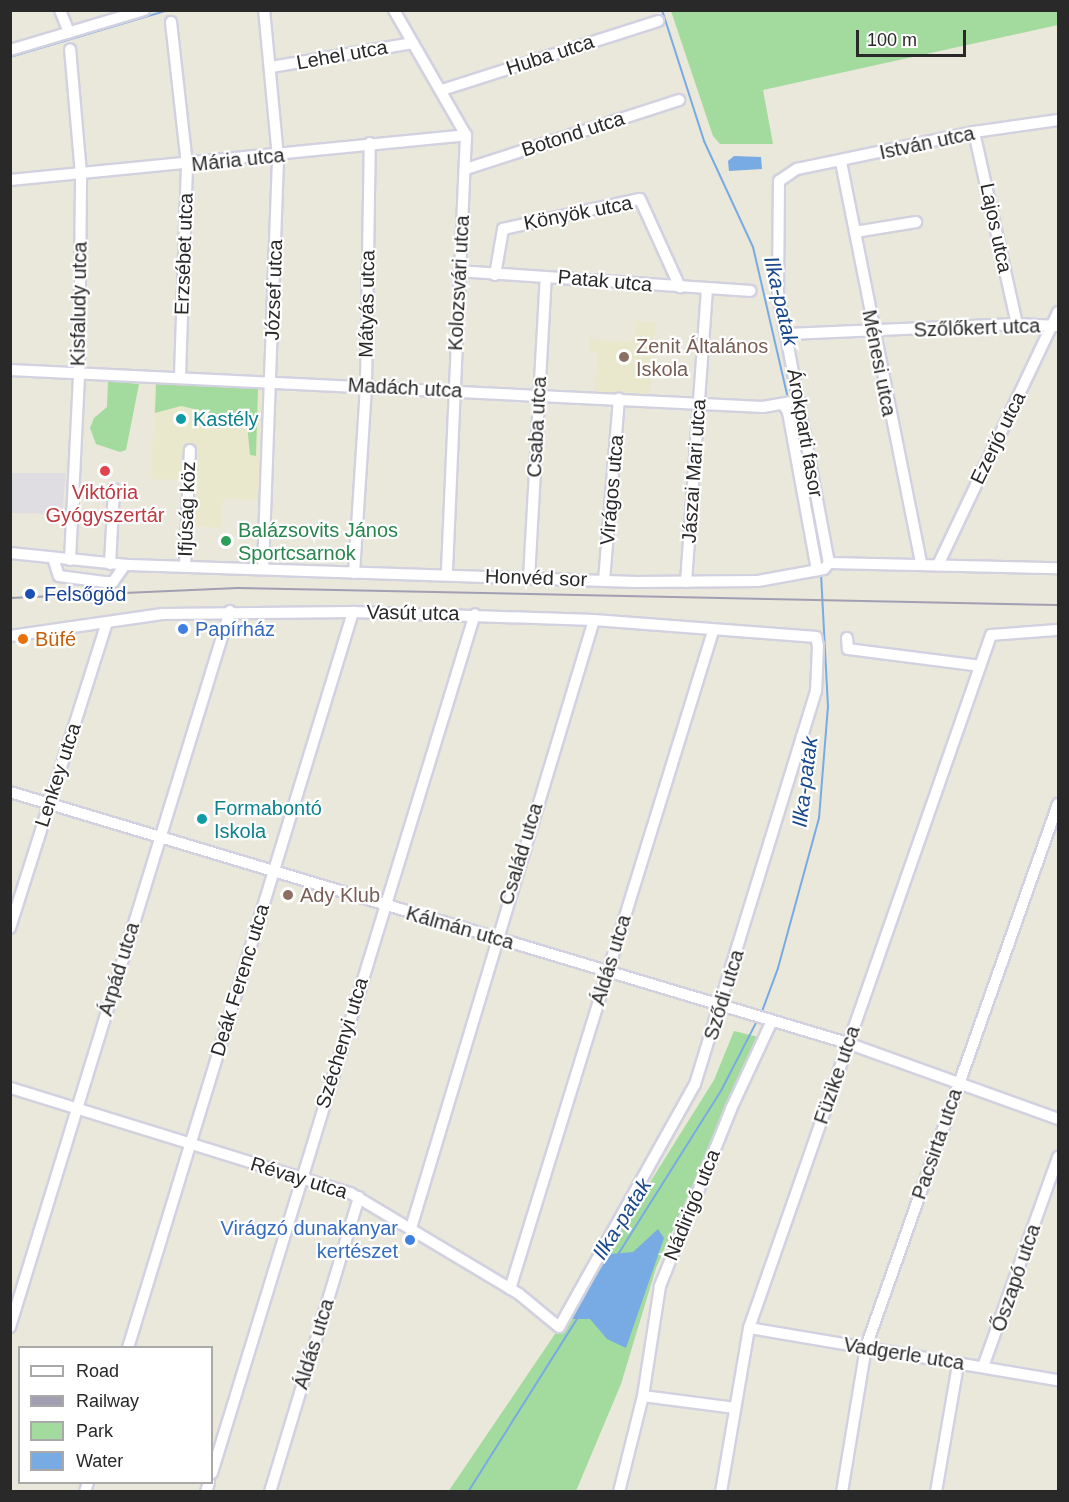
<!DOCTYPE html>
<html>
<head>
<meta charset="utf-8">
<style>
	body { margin:0 }
	#map { position:relative; width:1069px; height:1502px; overflow:hidden; background:#eae7db; font-family:Arial,sans-serif }
	div>[style] { position:absolute }
	[style*='--x'] { left:calc(var(--x)*1px); top:calc(var(--y)*1px); width:calc(var(--w)*1px); rotate:calc(var(--a)*1deg) }
	.industrial>* { inset:0; background:#dfdce2 }
	.education>* { inset:0; background:#eae8cc }
	.green>* { inset:0; background:#a2db9d }
	.water>* { inset:0; background:#78abe3 }
	.stream>* { height:2px; margin:-1px; padding:0 1px; transform-origin:1px; border-radius:1px; background:#78abe3 }
	.roads { filter:drop-shadow(2px 0 #d2d1e0) drop-shadow(-2px 0 #d2d1e0) drop-shadow(0 2px #d2d1e0) drop-shadow(0 -2px #d2d1e0) }
	.minor>* { height:10px; margin:-5px; padding:0 5px; transform-origin:5px; border-radius:5px; background:#fff }
	.rail>* { height:2px; margin:-1px; padding:0 1px; transform-origin:1px; border-radius:1px; background:#a19fb1 }
	.dots>* { width:16px; height:16px; translate:-50% -50%; box-sizing:border-box; border:3px solid #fff; border-radius:50% }
	span { translate:-50% -50%; white-space:nowrap; text-align:center; line-height:1.15; -webkit-text-stroke:4.5px #fff; paint-order:stroke }
	.street-label { font-size:20px; color:#292929 }
	.education-label { font-size:20px; color:#785e54 }
	.left { translate:0 -50%; text-align:left }
	.culture-label { font-size:20px; color:#0d838f }
	.health-label { font-size:20px; color:#be3a42 }
	.leisure-label { font-size:20px; color:#27864d }
	.transit-label { font-size:20px; color:#164399 }
	.shop-label { font-size:20px; color:#366cbe }
	.right { translate:-100% -50%; text-align:right }
	.food-label { font-size:20px; color:#c56008 }
	.water-label { font-size:21px; color:#19488c; font-style:italic }
	.frame { position:absolute; inset:0; border:12px solid #292929; pointer-events:none }
	.legend { position:absolute; left:18px; top:1346px; width:195px; height:138px; box-sizing:border-box; background:#fff; border:2px solid #a9a9a9; margin:0; padding:8px 10px; list-style:none; font-size:18px; color:#292929 }
	.legend li { display:flex; align-items:center; gap:12px; height:30px }
	.legend b { width:30px; border:2px solid #a9a9a9 }
	.scale { position:absolute; left:856px; top:30px; width:110px; height:27px; box-sizing:border-box; border:3px solid #292929; border-top:0; padding-left:8px; font-size:18px; line-height:21px; white-space:nowrap; color:#292929; -webkit-text-stroke:4px #fff; paint-order:stroke }
</style>
</head>
<body>
<div id="map">
	<div class="industrial">
		<div style="clip-path:polygon(11px 473px,66px 473px,62px 514px,11px 513px)"></div>
	</div>
	<div class="education">
		<div style="clip-path:polygon(636px 321px,656px 322px,649px 394px,595px 391px,598px 352px,589px 351px,590px 339px,634px 342px)"></div>
		<div style="clip-path:polygon(155px 381px,262px 386px,258px 500px,223px 499px,221px 528px,195px 526px,198px 451px,184px 450px,183px 480px,151px 479px)"></div>
	</div>
	<div class="green">
		<div style="clip-path:polygon(1058px 10px,1058px 25px,763px 90px,773px 144px,720px 144px,713px 136px,671px 11px)"></div>
		<div style="clip-path:polygon(108px 381px,139px 384px,126px 450px,120px 452px,96px 444px,90px 428px,94px 418px,107px 407px)"></div>
		<div style="clip-path:polygon(156px 384px,258px 388px,256px 456px,250px 455px,247px 424px,243px 420px,181px 406px,155px 413px)"></div>
		<div style="clip-path:polygon(734px 1031px,758px 1037px,656px 1268px,621px 1384px,576px 1491px,448px 1492px,557px 1331px,714px 1080px)"></div>
	</div>
	<div class="water">
		<div style="clip-path:polygon(734px 156px,761px 157px,762px 169px,729px 171px,728px 161px)"></div>
		<div style="clip-path:polygon(658px 1229px,664px 1238px,626px 1348px,607px 1339px,590px 1319px,569px 1319px,610px 1254px,633px 1252px)"></div>
	</div>
	<div class="stream">
		<div style="--x:662;--y:10;--w:138;--a:72.2"></div>
		<div style="--x:704;--y:141;--w:117;--a:65.2"></div>
		<div style="--x:753;--y:247;--w:156;--a:77"></div>
		<div style="--x:10;--y:57;--w:166;--a:-16.5"></div>
		<div style="--x:761;--y:1014;--w:49;--a:-69.7"></div>
		<div style="--x:778;--y:968;--w:156;--a:-74.7"></div>
		<div style="--x:819;--y:818;--w:111;--a:-85.4"></div>
		<div style="--x:828;--y:707;--w:134;--a:-93"></div>
		<div style="--x:617;--y:1256;--w:197;--a:-57.8"></div>
		<div style="--x:722;--y:1089;--w:76;--a:-62.8"></div>
		<div style="--x:468;--y:1492;--w:204;--a:-57.8"></div>
	</div>
	<div class="roads">
		<div class="minor">
			<div style="--x:60;--y:10;--w:24;--a:68"></div>
			<div style="--x:394;--y:10;--w:144;--a:60.1"></div>
			<div style="--x:466;--y:135;--w:440;--a:92.5"></div>
			<div style="--x:171;--y:22;--w:144;--a:83.6"></div>
			<div style="--x:187;--y:165;--w:213;--a:91.9"></div>
			<div style="--x:10;--y:50;--w:140;--a:-16.6"></div>
			<div style="--x:271;--y:67;--w:144;--a:-9.6"></div>
			<div style="--x:442;--y:90;--w:227;--a:-17.7"></div>
			<div style="--x:974;--y:132;--w:197;--a:77.4"></div>
			<div style="--x:841;--y:162;--w:410;--a:78.7"></div>
			<div style="--x:466;--y:169;--w:224;--a:-17.9"></div>
			<div style="--x:10;--y:180;--w:458;--a:-5.6"></div>
			<div style="--x:855;--y:232;--w:62;--a:-9.3"></div>
			<div style="--x:459;--y:271;--w:292;--a:3.9"></div>
			<div style="--x:495;--y:275;--w:47;--a:-80.1"></div>
			<div style="--x:503;--y:229;--w:140;--a:-12.4"></div>
			<div style="--x:640;--y:199;--w:97;--a:65.6"></div>
			<div style="--x:788;--y:334;--w:229;--a:-2.5"></div>
			<div style="--x:1017;--y:324;--w:40;--a:2.9"></div>
			<div style="--x:10;--y:370;--w:754;--a:2.81"></div>
			<div style="--x:763;--y:407;--w:36;--a:-10"></div>
			<div style="--x:783;--y:404;--w:9;--a:58"></div>
			<div style="--x:788;--y:412;--w:161;--a:79.6"></div>
			<div style="--x:10;--y:553;--w:120;--a:5.8"></div>
			<div style="--x:129;--y:565;--w:508;--a:1.92"></div>
			<div style="--x:637;--y:582;--w:121;--a:-0.5"></div>
			<div style="--x:758;--y:581;--w:67;--a:-10.3"></div>
			<div style="--x:824;--y:569;--w:8;--a:-50"></div>
			<div style="--x:829;--y:563;--w:229;--a:1.3"></div>
			<div style="--x:53;--y:558;--w:19;--a:72"></div>
			<div style="--x:59;--y:576;--w:46;--a:7.4"></div>
			<div style="--x:105;--y:582;--w:8;--a:0"></div>
			<div style="--x:113;--y:582;--w:21;--a:-55"></div>
			<div style="--x:70;--y:560;--w:186;--a:-87.2"></div>
			<div style="--x:79;--y:374;--w:200;--a:-89.4"></div>
			<div style="--x:81;--y:174;--w:125;--a:-95"></div>
			<div style="--x:829;--y:563;--w:275;--a:-100.7"></div>
			<div style="--x:778;--y:293;--w:112;--a:-89.5"></div>
			<div style="--x:779;--y:181;--w:22;--a:-34"></div>
			<div style="--x:797;--y:169;--w:181;--a:-11.8"></div>
			<div style="--x:974;--y:132;--w:85;--a:-8.1"></div>
			<div style="--x:110;--y:564;--w:75;--a:-86.9"></div>
			<div style="--x:938;--y:565;--w:280;--a:-64.6"></div>
			<div style="--x:185;--y:567;--w:117;--a:-87.6"></div>
			<div style="--x:263;--y:569;--w:412;--a:-87.9"></div>
			<div style="--x:278;--y:157;--w:148;--a:-95.4"></div>
			<div style="--x:354;--y:573;--w:187;--a:-86.3"></div>
			<div style="--x:366;--y:386;--w:243;--a:-89.1"></div>
			<div style="--x:529;--y:578;--w:301;--a:-86.8"></div>
			<div style="--x:604;--y:581;--w:183;--a:-85.3"></div>
			<div style="--x:686;--y:582;--w:294;--a:-85.9"></div>
			<div style="--x:10;--y:636;--w:154;--a:-8.2"></div>
			<div style="--x:162;--y:614;--w:191;--a:-0.6"></div>
			<div style="--x:353;--y:612;--w:241;--a:1.9"></div>
			<div style="--x:594;--y:620;--w:223;--a:4.4"></div>
			<div style="--x:816;--y:637;--w:9;--a:77"></div>
			<div style="--x:818;--y:646;--w:45;--a:92.5"></div>
			<div style="--x:816;--y:691;--w:411;--a:107.1"></div>
			<div style="--x:695;--y:1084;--w:278;--a:119.2"></div>
			<div style="--x:559;--y:1327;--w:52;--a:-140.5"></div>
			<div style="--x:519;--y:1294;--w:197;--a:-149.1"></div>
			<div style="--x:350;--y:1193;--w:356;--a:-162.8"></div>
			<div style="--x:847;--y:638;--w:11;--a:85"></div>
			<div style="--x:848;--y:649;--w:133;--a:7.3"></div>
			<div style="--x:10;--y:792;--w:874;--a:16.69"></div>
			<div style="--x:847;--y:1043;--w:224;--a:19.8"></div>
			<div style="--x:10;--y:928;--w:320;--a:-72.4"></div>
			<div style="--x:411;--y:1228;--w:635;--a:-73.25"></div>
			<div style="--x:510;--y:1289;--w:689;--a:-72.85"></div>
			<div style="--x:10;--y:1327;--w:749;--a:-72.92"></div>
			<div style="--x:749;--y:1328;--w:313;--a:9.6"></div>
			<div style="--x:128;--y:1348;--w:770;--a:-73"></div>
			<div style="--x:984;--y:1364;--w:220;--a:-70.3"></div>
			<div style="--x:643;--y:1396;--w:93;--a:7.4"></div>
			<div style="--x:212;--y:1473;--w:898;--a:-72.98"></div>
			<div style="--x:85;--y:1492;--w:10;--a:-73"></div>
			<div style="--x:206;--y:1492;--w:10;--a:-73"></div>
			<div style="--x:270;--y:1492;--w:308;--a:-73.2"></div>
			<div style="--x:619;--y:1492;--w:99;--a:-76"></div>
			<div style="--x:643;--y:1396;--w:111;--a:-81.2"></div>
			<div style="--x:660;--y:1286;--w:191;--a:-68.1"></div>
			<div style="--x:731;--y:1109;--w:95;--a:-65.1"></div>
			<div style="--x:721;--y:1492;--w:166;--a:-80.3"></div>
			<div style="--x:749;--y:1328;--w:734;--a:-70.75"></div>
			<div style="--x:991;--y:635;--w:67;--a:-4.3"></div>
			<div style="--x:842;--y:1492;--w:147;--a:-80.6"></div>
			<div style="--x:866;--y:1347;--w:576;--a:-70.53"></div>
			<div style="--x:936;--y:1492;--w:129;--a:-80.2"></div>
		</div>
	</div>
	<div class="rail">
		<div style="--x:10;--y:598;--w:228;--a:-2.5"></div>
		<div style="--x:238;--y:588;--w:820;--a:1.19"></div>
	</div>
	<div class="dots">
		<div style="left:624px;top:357px;background:#8d6e63"></div>
		<div style="left:181px;top:419px;background:#0f9aa8"></div>
		<div style="left:105px;top:471px;background:#e0444e"></div>
		<div style="left:226px;top:541px;background:#2e9e5b"></div>
		<div style="left:30px;top:594px;background:#1a4fb4"></div>
		<div style="left:183px;top:629px;background:#3f7fe0"></div>
		<div style="left:23px;top:639px;background:#e8710a"></div>
		<div style="left:202px;top:819px;background:#0f9aa8"></div>
		<div style="left:288px;top:895px;background:#8d6e63"></div>
		<div style="left:410px;top:1240px;background:#3f7fe0"></div>
	</div>
	<div class="street-label">
		<span style="left:342px;top:55px;rotate:-10deg">Lehel utca</span>
		<span style="left:550px;top:55px;rotate:-18deg">Huba utca</span>
		<span style="left:573px;top:134px;rotate:-18deg">Botond utca</span>
		<span style="left:927px;top:143px;rotate:-12deg">István utca</span>
		<span style="left:238px;top:160px;rotate:-6deg">Mária utca</span>
		<span style="left:578px;top:213px;rotate:-11deg">Könyök utca</span>
		<span style="left:996px;top:228px;rotate:78deg">Lajos utca</span>
		<span style="left:184px;top:254px;rotate:-88deg">Erzsébet utca</span>
		<span style="left:605px;top:281px;rotate:5deg">Patak utca</span>
		<span style="left:459px;top:283px;rotate:-87deg">Kolozsvári utca</span>
		<span style="left:274px;top:290px;rotate:-88deg">József utca</span>
		<span style="left:79px;top:304px;rotate:-89deg">Kisfaludy utca</span>
		<span style="left:367px;top:304px;rotate:-89deg">Mátyás utca</span>
		<span style="left:977px;top:328px;rotate:-2deg">Szőlőkert utca</span>
		<span style="left:879px;top:363px;rotate:79deg">Ménesi utca</span>
		<span style="left:405px;top:388px;rotate:3deg">Madách utca</span>
		<span style="left:537px;top:427px;rotate:-87deg">Csaba utca</span>
		<span style="left:805px;top:433px;rotate:80deg">Árokparti fasor</span>
		<span style="left:998px;top:438px;rotate:-64deg">Ezerjó utca</span>
		<span style="left:694px;top:471px;rotate:-86deg">Jászai Mari utca</span>
		<span style="left:612px;top:490px;rotate:-85deg">Virágos utca</span>
		<span style="left:187px;top:509px;rotate:-88deg">Ifjúság köz</span>
		<span style="left:536px;top:578px;rotate:2deg">Honvéd sor</span>
		<span style="left:413px;top:613px;rotate:1deg">Vasút utca</span>
		<span style="left:58px;top:775px;rotate:-72deg">Lenkey utca</span>
		<span style="left:521px;top:854px;rotate:-73deg">Család utca</span>
		<span style="left:460px;top:928px;rotate:16deg">Kálmán utca</span>
		<span style="left:611px;top:960px;rotate:-73deg">Áldás utca</span>
		<span style="left:119px;top:969px;rotate:-73deg">Árpád utca</span>
		<span style="left:240px;top:980px;rotate:-73deg">Deák Ferenc utca</span>
		<span style="left:724px;top:995px;rotate:-73deg">Sződi utca</span>
		<span style="left:342px;top:1043px;rotate:-73deg">Széchenyi utca</span>
		<span style="left:837px;top:1075px;rotate:-71deg">Füzike utca</span>
		<span style="left:937px;top:1144px;rotate:-71deg">Pacsirta utca</span>
		<span style="left:299px;top:1178px;rotate:17deg">Révay utca</span>
		<span style="left:692px;top:1205px;rotate:-68deg">Nádirigó utca</span>
		<span style="left:1016px;top:1278px;rotate:-71deg">Őszapó utca</span>
		<span style="left:314px;top:1344px;rotate:-73deg">Áldás utca</span>
		<span style="left:904px;top:1354px;rotate:9deg">Vadgerle utca</span>
	</div>
	<div class="education-label">
		<span class="left" style="left:636px;top:358px">Zenit Általános<br>Iskola</span>
		<span class="left" style="left:300px;top:895px">Ady Klub</span>
	</div>
	<div class="culture-label">
		<span class="left" style="left:193px;top:419px">Kastély</span>
		<span class="left" style="left:214px;top:820px">Formabontó<br>Iskola</span>
	</div>
	<div class="health-label">
		<span style="left:105px;top:504px">Viktória<br>Gyógyszertár</span>
	</div>
	<div class="leisure-label">
		<span class="left" style="left:238px;top:542px">Balázsovits János<br>Sportcsarnok</span>
	</div>
	<div class="transit-label">
		<span class="left" style="left:44px;top:594px">Felsőgöd</span>
	</div>
	<div class="shop-label">
		<span class="left" style="left:195px;top:629px">Papírház</span>
		<span class="right" style="left:398px;top:1240px">Virágzó dunakanyar<br>kertészet</span>
	</div>
	<div class="food-label">
		<span class="left" style="left:35px;top:639px">Büfé</span>
	</div>
	<div class="water-label">
		<span style="left:781px;top:301px;rotate:77deg">Ilka-patak</span>
		<span style="left:805px;top:782px;rotate:-83deg">Ilka-patak</span>
		<span style="left:622px;top:1219px;rotate:-58deg">Ilka-patak</span>
	</div>
	<div class="frame"></div>
	<ul class="legend">
	<li><b style="height:8px;background:#fff"></b>Road</li>
	<li><b style="height:8px;background:#a19fb1"></b>Railway</li>
	<li><b style="height:16px;background:#a2db9d"></b>Park</li>
	<li><b style="height:16px;background:#78abe3"></b>Water</li>
	</ul>
	<div class="scale">100 m</div>
</div>
</body>
</html>
